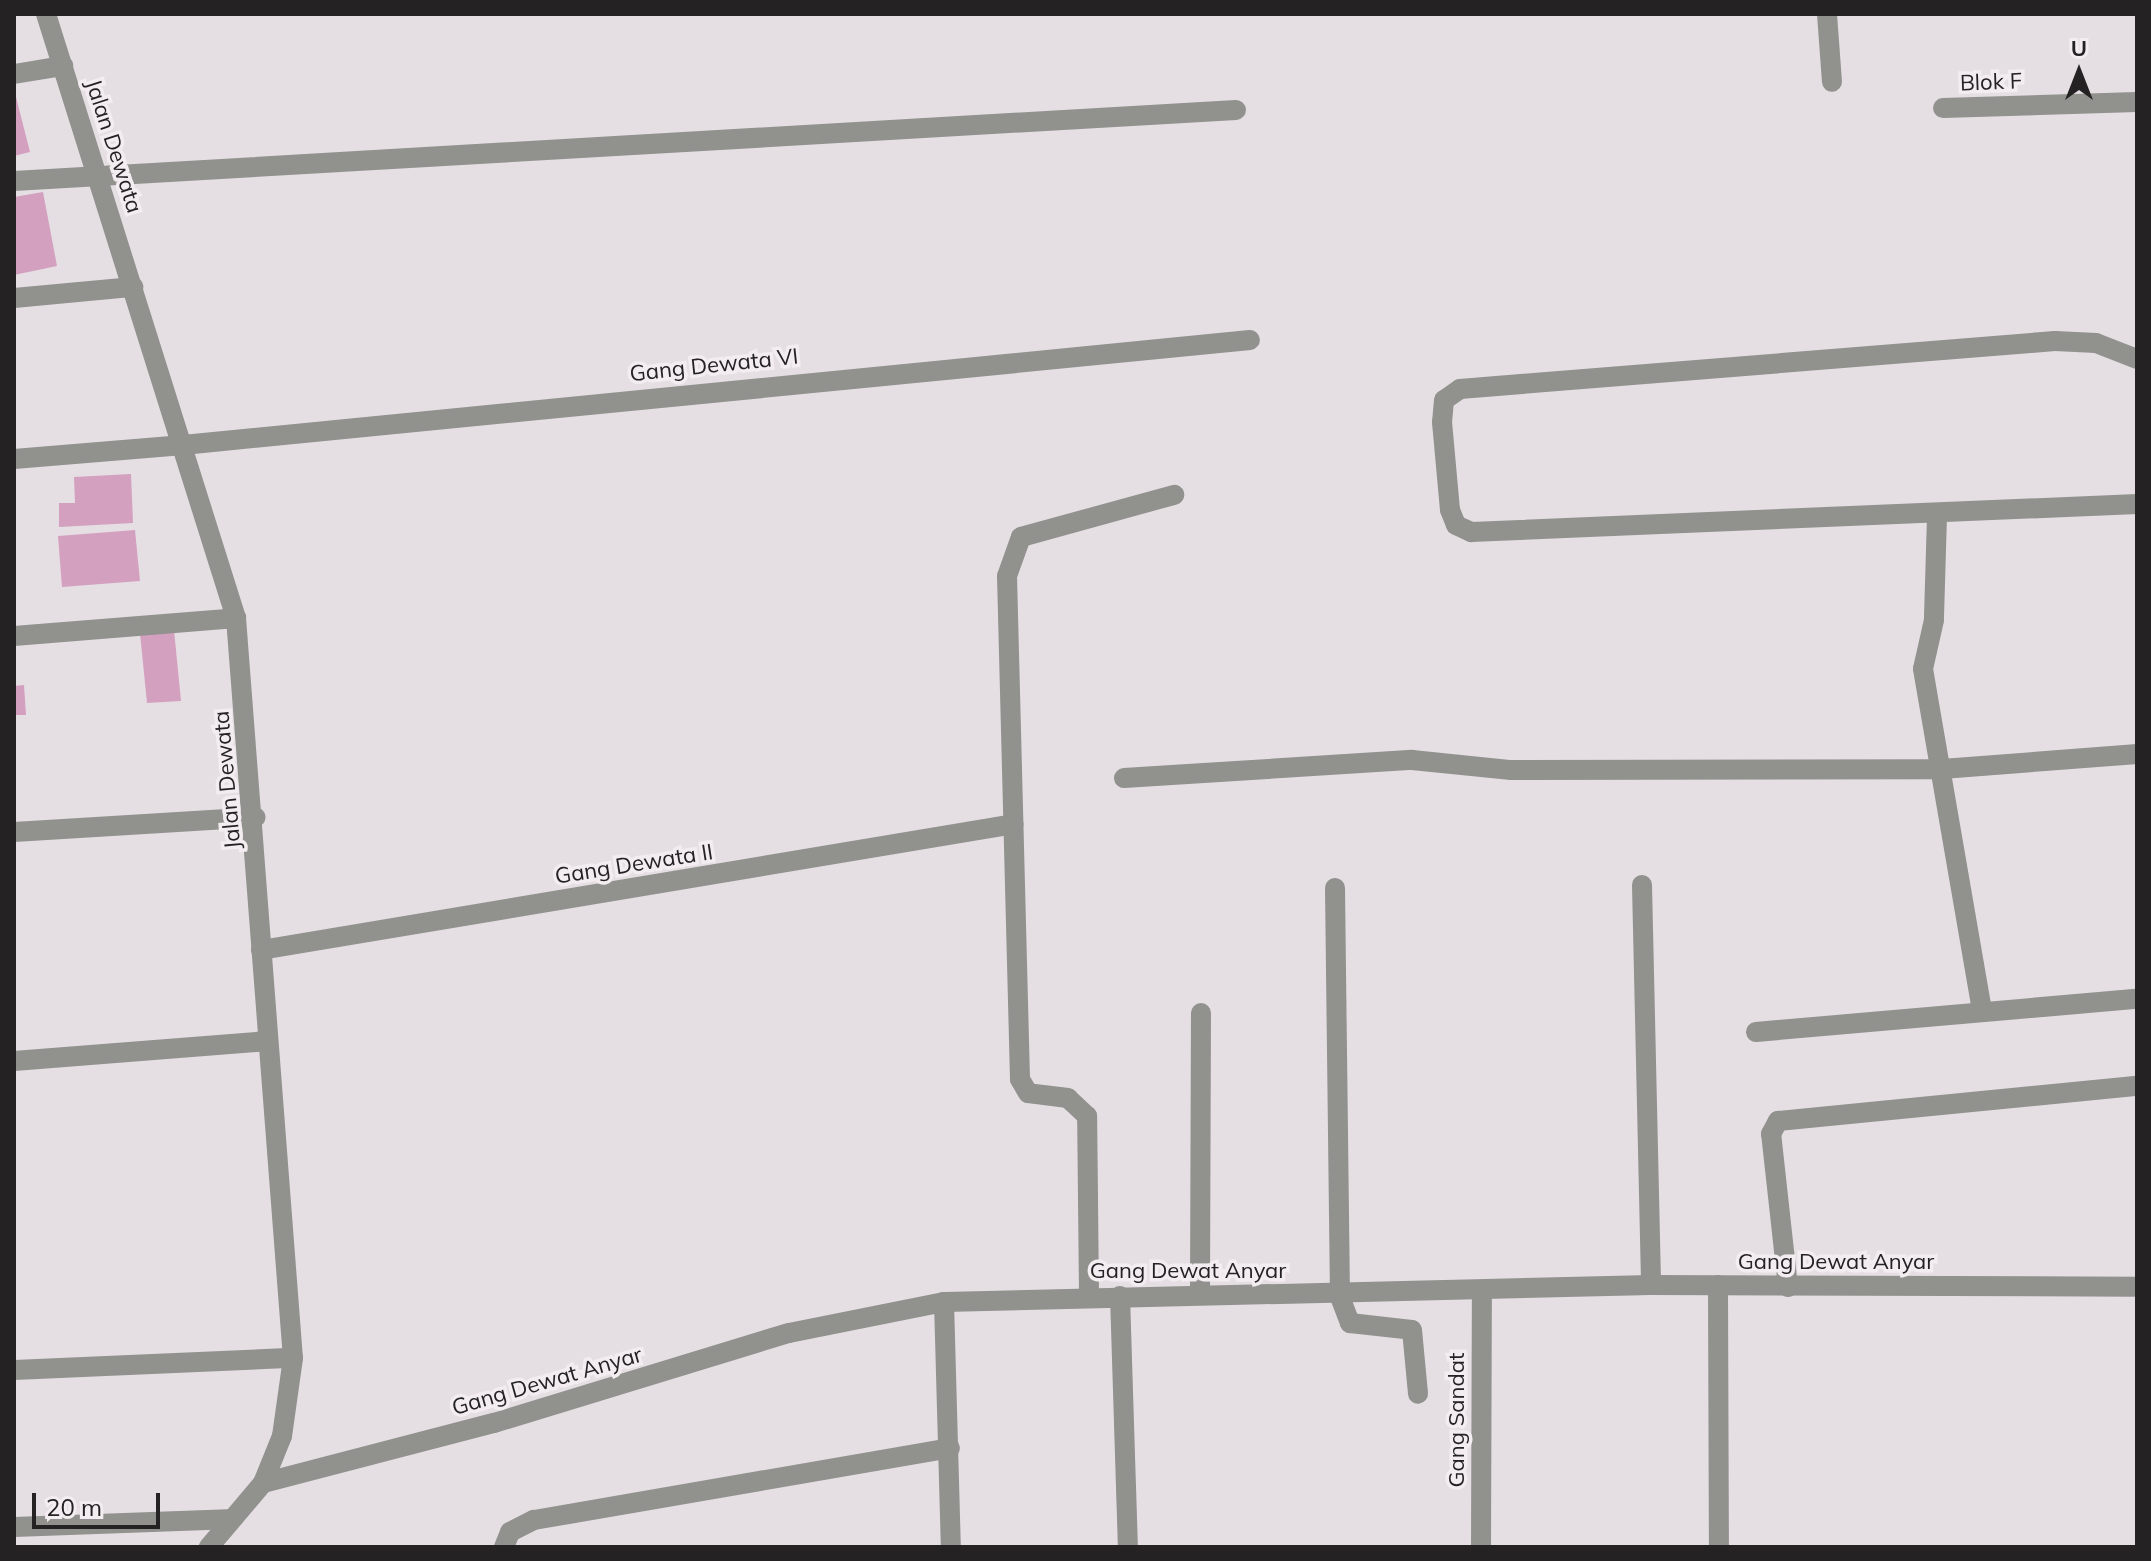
<!DOCTYPE html>
<html>
<head>
<meta charset="utf-8">
<style>
	body { margin:0 }
	#map { position:relative; width:2151px; height:1561px; overflow:hidden; background:#e5dfe3; font-family:Mulish,sans-serif }
	div>[style] { position:absolute }
	[style*='--x'] { left:calc(var(--x)*1px); top:calc(var(--y)*1px); width:calc(var(--w)*1px); rotate:calc(var(--a)*1deg) }
	.building>* { inset:0; background:#d4a0c0 }
	.service>* { height:20px; margin:-10px; padding:0 10px; transform-origin:10px; border-radius:10px; background:#91918e }
	.minor>* { height:20px; margin:-10px; padding:0 10px; transform-origin:10px; border-radius:10px; background:#91918e }
	.tertiary>* { height:20px; margin:-10px; padding:0 10px; transform-origin:10px; border-radius:10px; background:#91918e }
	span { translate:-50% -50%; white-space:nowrap; text-align:center; line-height:1.15; -webkit-text-stroke:7px #f3ecf0; paint-order:stroke }
	.street-label { font-size:22px; color:#242223 }
	.frame { position:absolute; inset:0; border:16px solid #242223; pointer-events:none }
	.north { position:absolute; left:2039px; top:32px; width:80px; height:80px; -webkit-text-stroke:6px #f3ecf0; paint-order:stroke; rotate:0deg; font-size:22px; font-weight:700; line-height:32px; text-align:center; color:#242223 }
	.north::after { content:''; display:block; margin:auto; width:28px; height:36px; background:#242223; clip-path:polygon(50% 0,100% 100%,50% 72%,0 100%) }
	.scale { position:absolute; left:32px; top:1493px; width:128px; height:36px; box-sizing:border-box; border:4px solid #242223; border-top:0; padding-left:10px; font-size:24px; line-height:28px; white-space:nowrap; color:#242223; -webkit-text-stroke:6px #f3ecf0; paint-order:stroke }
</style>
</head>
<body>
<div id="map">
	<div class="building">
		<div style="clip-path:polygon(14px 89px,30px 152px,14px 156px)"></div>
		<div style="clip-path:polygon(43px 192px,57px 266px,14px 275px,14px 197px)"></div>
		<div style="clip-path:polygon(131px 474px,133px 523px,59px 527px,59px 503px,75px 503px,74px 477px)"></div>
		<div style="clip-path:polygon(135px 530px,140px 581px,62px 587px,58px 536px)"></div>
		<div style="clip-path:polygon(174px 630px,181px 701px,147px 703px,140px 633px)"></div>
		<div style="clip-path:polygon(24px 685px,26px 715px,14px 715px,14px 686px)"></div>
	</div>
	<div class="service">
		<div style="--x:14;--y:459;--w:170;--a:-4.7"></div>
		<div style="--x:1340;--y:1297;--w:28;--a:69"></div>
		<div style="--x:1350;--y:1323;--w:62;--a:6.4"></div>
		<div style="--x:1412;--y:1330;--w:64;--a:84.6"></div>
	</div>
	<div class="minor">
		<div style="--x:1827;--y:14;--w:68;--a:85.8"></div>
		<div style="--x:14;--y:74;--w:50;--a:-9.3"></div>
		<div style="--x:1943;--y:108;--w:194;--a:-1.8"></div>
		<div style="--x:14;--y:181;--w:1224;--a:-3.33"></div>
		<div style="--x:14;--y:298;--w:120;--a:-5.3"></div>
		<div style="--x:2137;--y:359;--w:44;--a:-158.7"></div>
		<div style="--x:2096;--y:343;--w:41;--a:-177.2"></div>
		<div style="--x:2055;--y:341;--w:597;--a:175.39"></div>
		<div style="--x:1460;--y:389;--w:19;--a:145"></div>
		<div style="--x:1444;--y:400;--w:22;--a:95"></div>
		<div style="--x:1442;--y:422;--w:88;--a:84.8"></div>
		<div style="--x:1450;--y:510;--w:16;--a:68"></div>
		<div style="--x:1456;--y:525;--w:17;--a:25"></div>
		<div style="--x:1471;--y:532;--w:667;--a:-2.41"></div>
		<div style="--x:183;--y:445;--w:1072;--a:-5.62"></div>
		<div style="--x:1937;--y:516;--w:104;--a:91.7"></div>
		<div style="--x:1934;--y:620;--w:50;--a:102.7"></div>
		<div style="--x:1923;--y:669;--w:348;--a:80.2"></div>
		<div style="--x:14;--y:636;--w:223;--a:-4.6"></div>
		<div style="--x:1124;--y:778;--w:289;--a:-3.6"></div>
		<div style="--x:1412;--y:760;--w:100;--a:5.8"></div>
		<div style="--x:1511;--y:770;--w:431;--a:-0.1"></div>
		<div style="--x:1942;--y:769;--w:196;--a:-4.4"></div>
		<div style="--x:14;--y:832;--w:242;--a:-3.5"></div>
		<div style="--x:1642;--y:885;--w:400;--a:88.7"></div>
		<div style="--x:1335;--y:888;--w:409;--a:89.3"></div>
		<div style="--x:261;--y:950;--w:763;--a:-9.5"></div>
		<div style="--x:1756;--y:1032;--w:382;--a:-5"></div>
		<div style="--x:14;--y:1061;--w:254;--a:-4.5"></div>
		<div style="--x:1718;--y:1285;--w:262;--a:89.8"></div>
		<div style="--x:1788;--y:1287;--w:154;--a:-96.3"></div>
		<div style="--x:1771;--y:1134;--w:15;--a:-62"></div>
		<div style="--x:1778;--y:1121;--w:361;--a:-5.6"></div>
		<div style="--x:1200;--y:1293;--w:280;--a:-89.8"></div>
		<div style="--x:1089;--y:1294;--w:178;--a:-90.6"></div>
		<div style="--x:1087;--y:1116;--w:26;--a:-137"></div>
		<div style="--x:1068;--y:1098;--w:40;--a:-172.9"></div>
		<div style="--x:1028;--y:1093;--w:16;--a:-120"></div>
		<div style="--x:1020;--y:1079;--w:503;--a:-91.48"></div>
		<div style="--x:1007;--y:576;--w:41;--a:-70.3"></div>
		<div style="--x:1021;--y:537;--w:159;--a:-15.4"></div>
		<div style="--x:1120;--y:1296;--w:251;--a:88.2"></div>
		<div style="--x:944;--y:1302;--w:245;--a:88.4"></div>
		<div style="--x:14;--y:1370;--w:279;--a:-2.5"></div>
		<div style="--x:263;--y:1483;--w:239;--a:-14.6"></div>
		<div style="--x:494;--y:1423;--w:308;--a:-17"></div>
		<div style="--x:789;--y:1333;--w:158;--a:-11.3"></div>
		<div style="--x:944;--y:1302;--w:707;--a:-1.38"></div>
		<div style="--x:1651;--y:1285;--w:486;--a:0.2"></div>
		<div style="--x:14;--y:1527;--w:214;--a:-2.1"></div>
		<div style="--x:504;--y:1547;--w:16;--a:-68"></div>
		<div style="--x:510;--y:1532;--w:27;--a:-27"></div>
		<div style="--x:534;--y:1520;--w:422;--a:-9.8"></div>
		<div style="--x:1481;--y:1547;--w:255;--a:-89.8"></div>
	</div>
	<div class="tertiary">
		<div style="--x:46;--y:14;--w:633;--a:72.54"></div>
		<div style="--x:236;--y:618;--w:742;--a:85.6"></div>
		<div style="--x:293;--y:1358;--w:79;--a:98"></div>
		<div style="--x:282;--y:1436;--w:51;--a:112"></div>
		<div style="--x:263;--y:1483;--w:84;--a:130.2"></div>
	</div>
	<div class="street-label">
		<span style="left:1991px;top:82px;rotate:-2deg">Blok F</span>
		<span style="left:114px;top:146px;rotate:72deg">Jalan Dewata</span>
		<span style="left:714px;top:365px;rotate:-6deg">Gang Dewata VI</span>
		<span style="left:227px;top:780px;rotate:-95deg">Jalan Dewata</span>
		<span style="left:634px;top:864px;rotate:-9deg">Gang Dewata II</span>
		<span style="left:1836px;top:1262px">Gang Dewat Anyar</span>
		<span style="left:1188px;top:1271px">Gang Dewat Anyar</span>
		<span style="left:547px;top:1381px;rotate:-16deg">Gang Dewat Anyar</span>
		<span style="left:1457px;top:1420px;rotate:-90deg">Gang Sandat</span>
	</div>
	<div class="frame"></div>
	<div class="north">U</div>
	<div class="scale">20 m</div>
</div>
</body>
</html>
